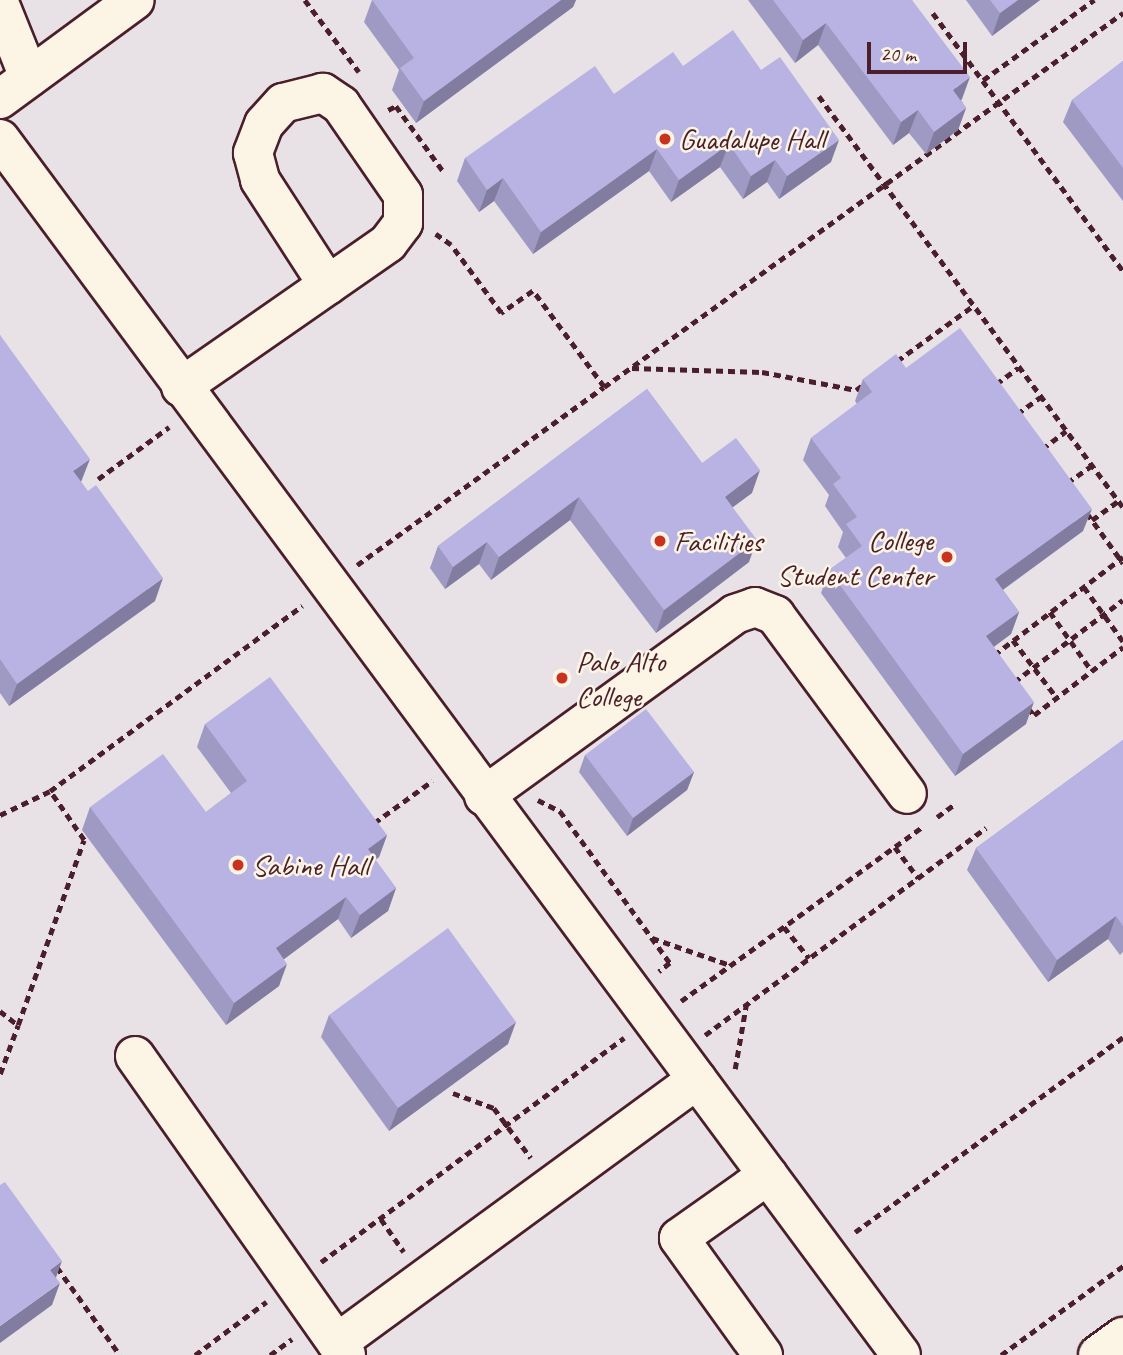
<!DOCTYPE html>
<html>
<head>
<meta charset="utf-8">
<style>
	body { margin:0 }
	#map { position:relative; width:1123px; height:1355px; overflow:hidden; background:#e8e1e5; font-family:Caveat,sans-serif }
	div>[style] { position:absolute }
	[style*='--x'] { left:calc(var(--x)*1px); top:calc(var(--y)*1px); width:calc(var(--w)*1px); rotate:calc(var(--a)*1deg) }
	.path>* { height:4.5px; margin-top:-2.25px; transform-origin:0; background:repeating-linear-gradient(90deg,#4a1f2b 0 7px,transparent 0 12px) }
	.roads { filter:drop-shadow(2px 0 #4a1f2b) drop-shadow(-2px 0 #4a1f2b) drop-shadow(0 2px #4a1f2b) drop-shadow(0 -2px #4a1f2b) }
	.minor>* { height:38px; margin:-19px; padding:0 19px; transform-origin:19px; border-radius:19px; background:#fcf5e5 }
	.wall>* { inset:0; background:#9f9ac4 }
	.shaded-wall>* { inset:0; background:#827da0 }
	.building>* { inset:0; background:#b9b3e4 }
	.dots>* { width:19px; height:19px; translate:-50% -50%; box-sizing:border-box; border:4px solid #fcf5e5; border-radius:50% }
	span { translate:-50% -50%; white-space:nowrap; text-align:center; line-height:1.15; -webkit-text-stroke:5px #fcf5e5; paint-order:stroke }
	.poi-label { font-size:30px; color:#4a1f2b }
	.left { translate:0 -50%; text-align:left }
	.right { translate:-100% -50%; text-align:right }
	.scale { position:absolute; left:867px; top:42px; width:100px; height:32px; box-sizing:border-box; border:4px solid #4a1f2b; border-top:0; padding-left:9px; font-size:21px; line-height:24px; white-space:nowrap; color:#4a1f2b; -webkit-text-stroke:5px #fcf5e5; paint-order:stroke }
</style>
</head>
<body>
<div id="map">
	<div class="path">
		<div style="--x:305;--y:0;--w:90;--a:53.1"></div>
		<div style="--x:933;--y:13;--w:320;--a:53.6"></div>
		<div style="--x:983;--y:80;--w:137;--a:-35.8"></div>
		<div style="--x:819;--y:96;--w:511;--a:53.51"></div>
		<div style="--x:388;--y:110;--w:9;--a:-27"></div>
		<div style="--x:396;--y:106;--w:80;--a:54.1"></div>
		<div style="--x:897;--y:361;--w:94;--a:-35.9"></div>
		<div style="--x:632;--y:368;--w:130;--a:1.8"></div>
		<div style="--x:762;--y:372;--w:96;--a:10.8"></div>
		<div style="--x:856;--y:390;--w:10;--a:-37"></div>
		<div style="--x:996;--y:384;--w:27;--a:-36"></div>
		<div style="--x:604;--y:387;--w:640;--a:-35.78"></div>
		<div style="--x:1017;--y:414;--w:29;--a:-36"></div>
		<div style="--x:1042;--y:449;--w:30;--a:-37"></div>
		<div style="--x:98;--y:479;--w:88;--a:-36.2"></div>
		<div style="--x:1067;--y:483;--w:29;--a:-35"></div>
		<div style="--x:1087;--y:513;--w:62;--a:54.2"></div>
		<div style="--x:1092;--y:520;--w:32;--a:-36"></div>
		<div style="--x:357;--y:565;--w:304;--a:-35.8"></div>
		<div style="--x:604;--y:387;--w:119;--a:-126.5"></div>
		<div style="--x:533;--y:291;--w:39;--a:145"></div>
		<div style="--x:501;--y:313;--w:84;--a:-126.3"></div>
		<div style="--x:451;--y:245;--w:19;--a:-145"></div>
		<div style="--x:1084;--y:587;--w:67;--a:54.2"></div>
		<div style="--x:1050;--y:612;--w:72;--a:54.6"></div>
		<div style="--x:1013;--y:640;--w:73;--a:52.8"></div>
		<div style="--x:994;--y:655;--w:162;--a:-37.2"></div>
		<div style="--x:1014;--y:682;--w:136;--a:-37"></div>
		<div style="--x:1028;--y:708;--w:9;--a:49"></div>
		<div style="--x:1034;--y:715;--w:112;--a:-37.4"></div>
		<div style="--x:538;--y:800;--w:25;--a:27"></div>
		<div style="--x:560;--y:811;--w:188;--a:54.1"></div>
		<div style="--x:670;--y:963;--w:14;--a:141"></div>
		<div style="--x:0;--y:815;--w:55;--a:-25.6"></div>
		<div style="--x:50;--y:791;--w:313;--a:-36.3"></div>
		<div style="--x:937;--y:817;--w:22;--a:-36"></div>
		<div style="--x:374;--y:823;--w:72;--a:-35.9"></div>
		<div style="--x:895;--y:847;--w:39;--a:53"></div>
		<div style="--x:784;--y:927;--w:40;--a:51"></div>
		<div style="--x:652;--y:938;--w:83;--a:19.1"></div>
		<div style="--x:681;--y:1001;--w:296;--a:-35.8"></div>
		<div style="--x:0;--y:1011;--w:23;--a:38"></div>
		<div style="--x:18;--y:1025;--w:196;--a:-70.4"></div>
		<div style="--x:84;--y:840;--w:60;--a:-124.8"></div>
		<div style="--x:705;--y:1035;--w:349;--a:-36.4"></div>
		<div style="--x:735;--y:1069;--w:65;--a:-80.2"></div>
		<div style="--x:0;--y:1074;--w:52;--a:-69.8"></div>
		<div style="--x:453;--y:1093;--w:44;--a:20.1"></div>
		<div style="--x:494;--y:1108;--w:62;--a:53.5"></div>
		<div style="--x:381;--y:1219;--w:40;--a:55.1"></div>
		<div style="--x:855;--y:1232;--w:331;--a:-36"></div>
		<div style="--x:321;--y:1262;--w:377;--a:-36.5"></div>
		<div style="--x:57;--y:1267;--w:108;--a:54.4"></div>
		<div style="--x:195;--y:1355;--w:89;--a:-36.7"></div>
		<div style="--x:270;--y:1355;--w:27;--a:-36"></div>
		<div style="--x:1001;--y:1355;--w:151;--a:-36.1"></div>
	</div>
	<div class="roads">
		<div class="minor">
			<div style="--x:0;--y:5;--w:78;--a:68.1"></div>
			<div style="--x:0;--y:99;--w:167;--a:-36.3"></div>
			<div style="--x:0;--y:139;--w:1513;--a:53.46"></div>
			<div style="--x:181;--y:387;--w:252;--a:-34.8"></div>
			<div style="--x:388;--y:243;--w:25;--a:-53"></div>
			<div style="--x:403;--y:223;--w:28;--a:-90"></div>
			<div style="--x:403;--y:195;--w:109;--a:-124.6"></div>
			<div style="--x:341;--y:105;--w:22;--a:-146"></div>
			<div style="--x:323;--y:93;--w:41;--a:166"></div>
			<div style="--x:283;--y:103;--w:28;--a:132"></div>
			<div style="--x:264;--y:124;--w:31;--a:111"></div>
			<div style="--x:253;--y:153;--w:28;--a:75"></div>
			<div style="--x:260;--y:180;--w:125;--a:57.1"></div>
			<div style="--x:484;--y:796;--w:310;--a:-35.9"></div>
			<div style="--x:735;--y:614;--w:21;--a:-19"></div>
			<div style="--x:755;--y:607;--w:22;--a:22"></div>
			<div style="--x:775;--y:615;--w:222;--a:53.6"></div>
			<div style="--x:135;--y:1056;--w:351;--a:54.9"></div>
			<div style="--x:346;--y:1355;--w:15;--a:-127"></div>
			<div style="--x:337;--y:1343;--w:446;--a:-36.2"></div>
			<div style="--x:763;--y:1355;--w:144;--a:-125.7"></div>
			<div style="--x:679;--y:1238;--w:109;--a:-35.3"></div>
			<div style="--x:1098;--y:1355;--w:31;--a:-36"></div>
		</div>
	</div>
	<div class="wall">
		<div style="clip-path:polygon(372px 0,576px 0,573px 7px,416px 123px,392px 90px,399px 70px,364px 22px)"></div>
		<div style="clip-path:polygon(748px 0,912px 0,962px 99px,961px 100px,966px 108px,958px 130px,926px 154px,909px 133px,893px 145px,818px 45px,795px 63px)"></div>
		<div style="clip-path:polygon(966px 0,1040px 0,992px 36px)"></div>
		<div style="clip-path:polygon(1123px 61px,1123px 201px,1063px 122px,1072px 100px)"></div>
		<div style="clip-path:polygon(683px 66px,761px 70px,831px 162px,779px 199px,767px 182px,743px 199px,720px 167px,671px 202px,649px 171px,533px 254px,494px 201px,479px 212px,457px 181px,465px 158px,614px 94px)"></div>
		<div style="clip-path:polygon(0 335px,81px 482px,155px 601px,9px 706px,0 693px)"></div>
		<div style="clip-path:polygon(906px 368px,1083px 531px,1003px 590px,1019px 612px,1011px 634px,994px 647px,1026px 724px,955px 776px,821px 593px,829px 570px,846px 558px,838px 547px,843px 532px,825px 506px,829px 495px,803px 460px,811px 438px,857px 404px,855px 401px,863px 379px)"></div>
		<div style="clip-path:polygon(647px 389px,702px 463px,752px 493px,732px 507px,749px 562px,656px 633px,570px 520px,491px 580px,479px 564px,445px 589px,430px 568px,438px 546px)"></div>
		<div style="clip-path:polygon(205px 724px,387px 835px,379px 857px,375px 860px,396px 888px,388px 911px,351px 938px,338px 919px,284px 959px,279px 986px,226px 1025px,82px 830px,90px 807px,206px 812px,231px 793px,197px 747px)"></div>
		<div style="clip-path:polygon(1123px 740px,1123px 952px,1120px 955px,1108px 939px,1048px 982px,967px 870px,976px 848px)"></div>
		<div style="clip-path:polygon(585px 755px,694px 772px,687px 790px,627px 836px,579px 772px)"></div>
		<div style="clip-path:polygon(329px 1015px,508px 1044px,389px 1131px,321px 1037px)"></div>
	</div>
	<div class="shaded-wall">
		<div style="clip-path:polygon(561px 0,576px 0,573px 7px,416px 123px,424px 101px)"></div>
		<div style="clip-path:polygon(1018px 0,1040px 0,992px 36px,1000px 13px)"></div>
		<div style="clip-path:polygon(826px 23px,818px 45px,795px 63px,803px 40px)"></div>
		<div style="clip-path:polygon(970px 77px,962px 99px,944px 112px,953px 90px)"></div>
		<div style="clip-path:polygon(966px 108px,958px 130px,926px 154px,934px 132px)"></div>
		<div style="clip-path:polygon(918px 110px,909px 133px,893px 145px,901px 122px)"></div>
		<div style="clip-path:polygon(839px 140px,831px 162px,779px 199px,787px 176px)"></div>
		<div style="clip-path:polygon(729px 144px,720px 167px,671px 202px,679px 180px)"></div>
		<div style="clip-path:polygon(657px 149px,649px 171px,533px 254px,541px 232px)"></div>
		<div style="clip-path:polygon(775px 160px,767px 182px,743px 199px,751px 176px)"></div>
		<div style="clip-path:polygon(503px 178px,494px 201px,479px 212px,487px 190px)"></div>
		<div style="clip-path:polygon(90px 459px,81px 482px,73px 471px)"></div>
		<div style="clip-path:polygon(760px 470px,752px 493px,717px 519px,725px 497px)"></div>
		<div style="clip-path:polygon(579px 497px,570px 520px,491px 580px,499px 557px)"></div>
		<div style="clip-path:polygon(1092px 509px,1083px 531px,987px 601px,995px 579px)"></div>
		<div style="clip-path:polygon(757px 540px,749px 562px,656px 633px,664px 610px)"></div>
		<div style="clip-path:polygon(487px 542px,479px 564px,445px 589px,453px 567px)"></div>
		<div style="clip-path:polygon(163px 578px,155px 601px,9px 706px,17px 684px)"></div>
		<div style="clip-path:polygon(1019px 612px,1011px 634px,978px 658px,986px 636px)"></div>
		<div style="clip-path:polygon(1034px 702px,1026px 724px,955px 776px,963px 754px)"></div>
		<div style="clip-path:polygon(694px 772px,687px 790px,627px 836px,633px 818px)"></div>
		<div style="clip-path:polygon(387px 835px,379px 857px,360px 872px,368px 849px)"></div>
		<div style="clip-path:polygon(396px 888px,388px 911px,351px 938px,360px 915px)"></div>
		<div style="clip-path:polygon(346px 897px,338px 919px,268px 971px,276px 948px)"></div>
		<div style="clip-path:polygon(1116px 916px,1108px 939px,1048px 982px,1057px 960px)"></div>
		<div style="clip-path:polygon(287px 964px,279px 986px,226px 1025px,234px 1003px)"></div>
		<div style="clip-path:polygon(516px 1022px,508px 1044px,389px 1131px,398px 1108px)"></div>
		<div style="clip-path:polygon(62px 1261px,54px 1283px,50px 1270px)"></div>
		<div style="clip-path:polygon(60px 1283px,52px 1305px,0 1343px,0 1326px)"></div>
	</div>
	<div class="building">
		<div style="clip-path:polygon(372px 0,561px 0,424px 101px,400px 68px,414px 58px)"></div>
		<div style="clip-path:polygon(773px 0,912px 0,970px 77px,953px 90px,966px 108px,934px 132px,918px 110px,901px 122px,826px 23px,803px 40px)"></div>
		<div style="clip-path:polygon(990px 0,1018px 0,1000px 13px)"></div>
		<div style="clip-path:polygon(733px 30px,761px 70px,780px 57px,839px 140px,787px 176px,775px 160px,751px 176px,729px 144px,679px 180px,657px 149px,541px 232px,503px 178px,487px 190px,465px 158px,595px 66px,614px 94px,673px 52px,683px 66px)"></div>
		<div style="clip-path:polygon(1123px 61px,1123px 168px,1072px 100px)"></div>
		<div style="clip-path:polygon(960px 328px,1092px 509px,995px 579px,1019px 612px,986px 636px,1034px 702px,963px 754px,829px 570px,862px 546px,846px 524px,857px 517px,833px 484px,841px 478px,811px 438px,872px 392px,863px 379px,896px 354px,906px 368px)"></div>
		<div style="clip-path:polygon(0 335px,90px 459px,73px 471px,88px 491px,96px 485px,163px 578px,17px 684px,0 659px)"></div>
		<div style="clip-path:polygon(647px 389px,702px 463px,736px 438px,760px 470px,725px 497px,757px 540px,664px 610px,579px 497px,499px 557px,487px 542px,453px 567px,438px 546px)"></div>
		<div style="clip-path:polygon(270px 677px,387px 835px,368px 849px,396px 888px,360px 915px,346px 897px,276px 948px,287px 964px,234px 1003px,90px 807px,163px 754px,206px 812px,247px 781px,205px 724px)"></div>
		<div style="clip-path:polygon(646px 709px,694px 772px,633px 818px,585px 755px)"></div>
		<div style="clip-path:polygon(1123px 740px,1123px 926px,1116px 916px,1057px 960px,976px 848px)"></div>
		<div style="clip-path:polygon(448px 928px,516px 1022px,398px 1108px,329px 1015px)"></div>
		<div style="clip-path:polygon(5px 1182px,62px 1261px,50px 1270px,60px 1283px,0 1326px,0 1185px)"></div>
	</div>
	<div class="dots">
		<div style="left:665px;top:139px;background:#c8321e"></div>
		<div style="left:660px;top:541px;background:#c8321e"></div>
		<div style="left:947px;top:557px;background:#c8321e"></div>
		<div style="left:562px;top:678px;background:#c8321e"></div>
		<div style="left:238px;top:865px;background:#c8321e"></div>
	</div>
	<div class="poi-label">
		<span class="left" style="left:679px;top:139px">Guadalupe Hall</span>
		<span class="right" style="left:933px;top:557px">College<br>Student Center</span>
		<span class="left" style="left:674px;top:541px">Facilities</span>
		<span class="left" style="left:576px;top:678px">Palo Alto<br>College</span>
		<span class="left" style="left:252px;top:865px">Sabine Hall</span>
	</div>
	<div class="scale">20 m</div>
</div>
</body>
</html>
